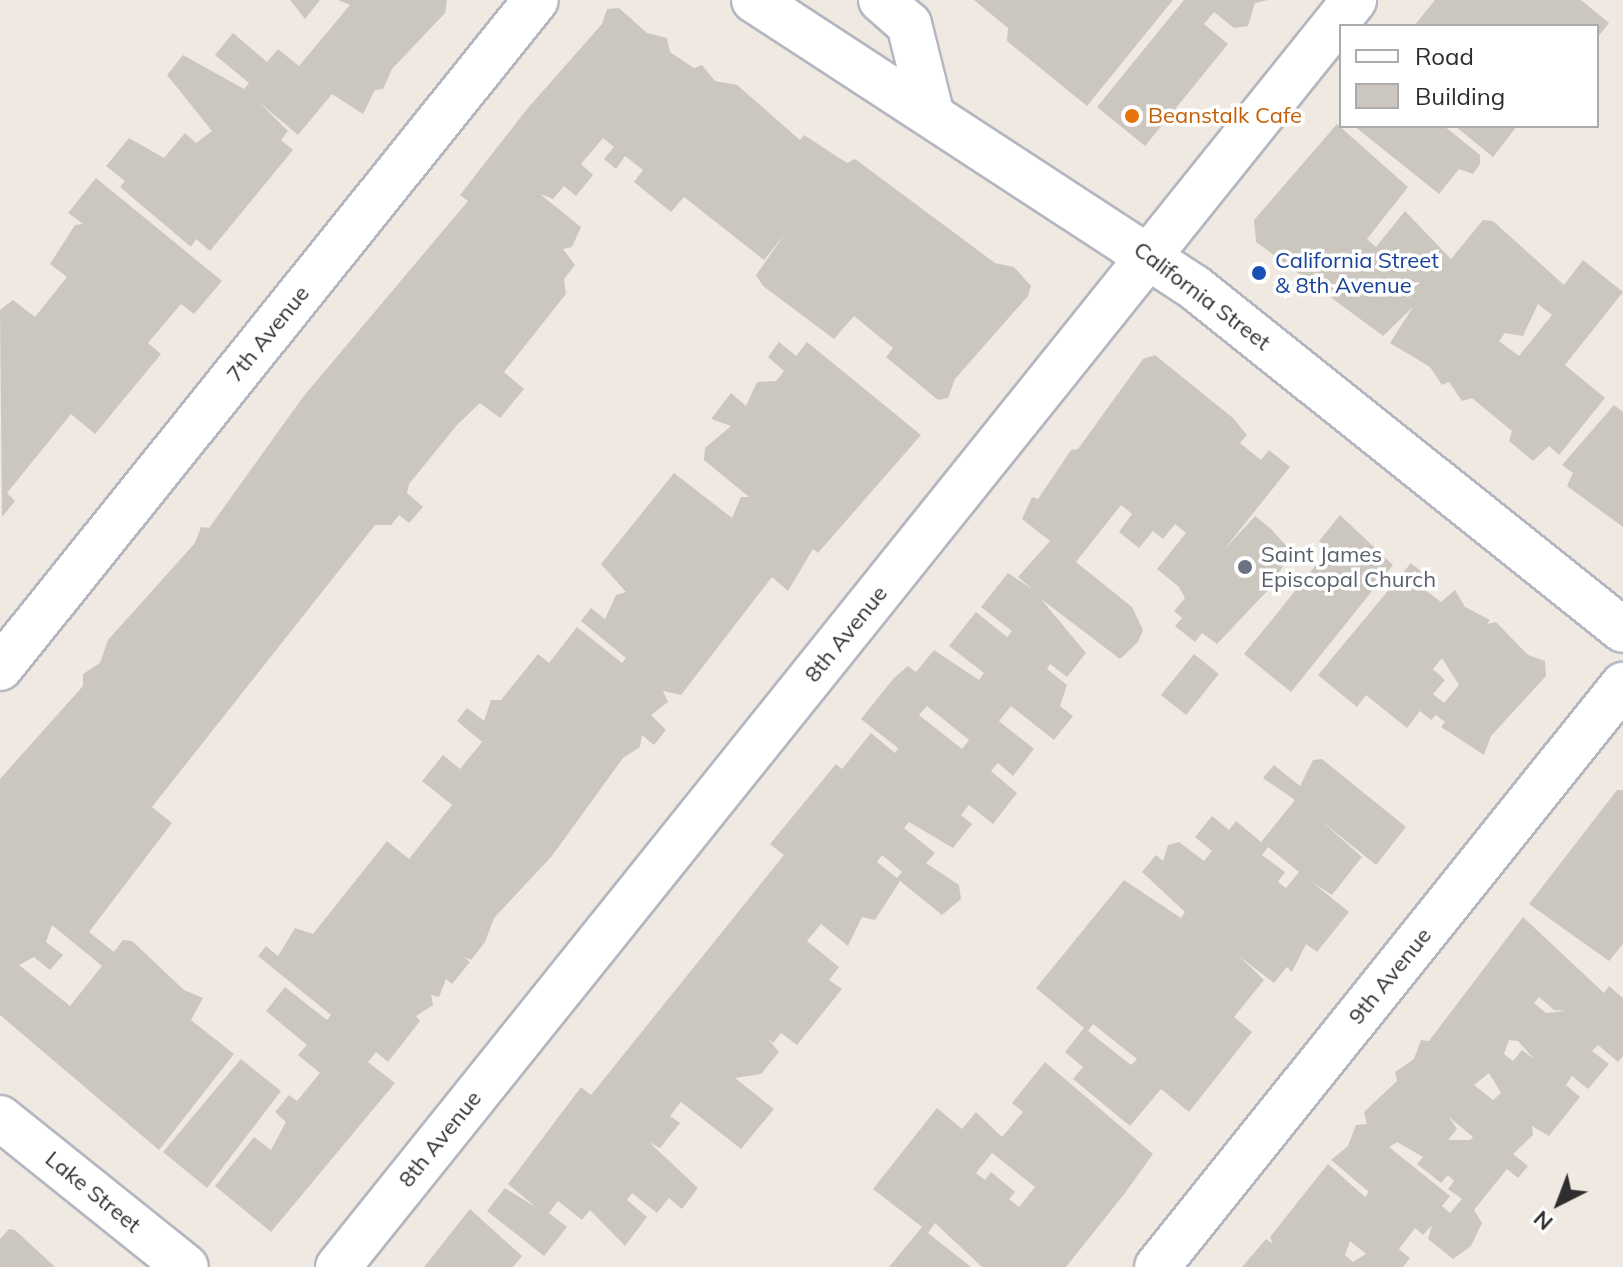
<!DOCTYPE html>
<html>
<head>
<meta charset="utf-8">
<style>
	body { margin:0 }
	#map { position:relative; width:1623px; height:1267px; overflow:hidden; background:#efe9e1; font-family:Mulish,sans-serif }
	div>[style] { position:absolute }
	[style*='--x'] { left:calc(var(--x)*1px); top:calc(var(--y)*1px); width:calc(var(--w)*1px); rotate:calc(var(--a)*1deg) }
	.building>* { inset:0; background:#cbc7bf }
	.roads { filter:drop-shadow(2px 0 #b4b7c1) drop-shadow(-2px 0 #b4b7c1) drop-shadow(0 2px #b4b7c1) drop-shadow(0 -2px #b4b7c1) }
	.street>* { height:44px; margin:-22px; padding:0 22px; transform-origin:22px; border-radius:22px; background:#fff }
	.secondary>* { height:44px; margin:-22px; padding:0 22px; transform-origin:22px; border-radius:22px; background:#fff }
	.dots>* { width:22px; height:22px; translate:-50% -50%; box-sizing:border-box; border:4px solid #fff; border-radius:50% }
	span { translate:-50% -50%; white-space:nowrap; text-align:center; line-height:1.15; -webkit-text-stroke:7px #fff; paint-order:stroke }
	.food-label { font-size:22px; color:#c56008 }
	.left { translate:0 -50%; text-align:left }
	.transit-label { font-size:22px; color:#164399 }
	.street-label { font-size:22px; color:#2e2e2e }
	.worship-label { font-size:22px; color:#5b616d }
	.legend { position:absolute; left:1339px; top:24px; width:260px; height:104px; box-sizing:border-box; background:#fff; border:2px solid #ababab; margin:0; padding:10px 14px; list-style:none; font-size:24px; color:#2e2e2e }
	.legend li { display:flex; align-items:center; gap:16px; height:40px }
	.legend b { width:40px; border:2px solid #ababab }
	.north { position:absolute; left:1519px; top:1163px; width:80px; height:80px; -webkit-text-stroke:6px #fff; paint-order:stroke; rotate:222deg; font-size:22px; font-weight:700; line-height:32px; text-align:center; color:#2e2e2e }
	.north::after { content:''; display:block; margin:auto; width:28px; height:36px; background:#2e2e2e; clip-path:polygon(50% 0,100% 100%,50% 72%,0 100%) }
</style>
</head>
<body>
<div id="map">
	<div class="building">
		<div style="clip-path:polygon(290px 0,320px 0,305px 19px)"></div>
		<div style="clip-path:polygon(338px 0,447px 0,445px 13px,392px 69px,383px 89px,375px 90px,363px 114px,332px 94px,298px 135px,259px 102px,288px 131px,281px 140px,293px 150px,210px 251px,196px 239px,191px 247px,120px 187px,125px 181px,106px 166px,129px 138px,164px 158px,185px 133px,196px 143px,212px 131px,167px 75px,183px 55px,244px 89px,249px 83px,215px 55px,233px 33px,267px 62px,278px 49px,299px 66px,350px 5px)"></div>
		<div style="clip-path:polygon(974px 0,1173px 0,1087px 106px,1007px 41px,1008px 28px)"></div>
		<div style="clip-path:polygon(1184px 0,1268px 0,1255px 3px,1248px 26px,1234px 28px,1214px 12px,1204px 24px,1228px 44px,1145px 146px,1097px 107px)"></div>
		<div style="clip-path:polygon(1435px 0,1581px 0,1609px 23px,1597px 38px,1597px 26px,1414px 26px)"></div>
		<div style="clip-path:polygon(evenodd,619px 8px,647px 33px,667px 38px,670px 52px,694px 68px,702px 65px,715px 81px,737px 85px,800px 140px,804px 135px,847px 163px,855px 159px,995px 263px,1014px 267px,1031px 286px,1028px 296px,955px 379px,948px 398px,938px 400px,886px 357px,893px 348px,854px 316px,834px 339px,763px 286px,756px 275px,785px 234px,764px 260px,684px 197px,671px 212px,634px 182px,643px 170px,625px 156px,616px 169px,604px 159px,614px 147px,603px 138px,581px 164px,593px 175px,576px 196px,564px 186px,553px 199px,540px 194px,581px 227px,572px 247px,563px 249px,575px 265px,564px 279px,566px 294px,504px 372px,524px 389px,500px 418px,480px 403px,457px 425px,409px 484px,407px 493px,423px 507px,409px 523px,399px 515px,391px 525px,375px 525px,152px 807px,172px 823px,89px 932px,114px 952px,123px 940px,132px 941px,184px 990px,203px 998px,191px 1020px,234px 1054px,159px 1150px,0 1015px,0 779px,83px 686px,83px 674px,100px 663px,108px 640px,195px 543px,201px 527px,209px 528px,303px 397px,468px 201px,460px 195px,527px 109px,602px 24px,607px 9px,619px 8px,52px 925px,102px 966px,70px 1006px,19px 965px,34px 957px,50px 970px,63px 955px,46px 942px,52px 925px)"></div>
		<div style="clip-path:polygon(evenodd,1337px 124px,1408px 187px,1367px 239px,1376px 247px,1405px 211px,1451px 259px,1483px 220px,1493px 221px,1564px 285px,1583px 260px,1623px 292px,1565px 365px,1605px 398px,1559px 455px,1549px 446px,1533px 461px,1509px 441px,1512px 431px,1472px 398px,1462px 401px,1449px 382px,1442px 385px,1430px 367px,1390px 343px,1413px 307px,1383px 336px,1256px 242px,1254px 220px,1337px 124px,1538px 304px,1552px 315px,1519px 356px,1499px 341px,1505px 333px,1523px 336px,1538px 304px)"></div>
		<div style="clip-path:polygon(1354px 126px,1444px 126px,1480px 155px,1480px 164px,1473px 174px,1459px 169px,1439px 194px)"></div>
		<div style="clip-path:polygon(1455px 126px,1517px 126px,1493px 157px)"></div>
		<div style="clip-path:polygon(96px 178px,222px 281px,194px 314px,181px 304px,148px 343px,161px 354px,95px 434px,71px 414px,7px 493px,15px 501px,2px 517px,0 310px,13px 300px,35px 317px,67px 277px,50px 264px,75px 225px,83px 224px,68px 213px)"></div>
		<div style="clip-path:polygon(779px 342px,796px 356px,807px 342px,921px 435px,818px 553px,813px 549px,788px 591px,772px 577px,681px 695px,663px 691px,668px 702px,651px 715px,666px 730px,654px 745px,642px 735px,640px 747px,623px 758px,552px 856px,494px 918px,485px 942px,471px 960px,464px 957px,470px 962px,452px 984px,446px 979px,439px 997px,431px 995px,433px 1005px,416px 1016px,420px 1021px,388px 1062px,376px 1052px,368px 1062px,395px 1083px,271px 1232px,215px 1186px,254px 1137px,271px 1150px,286px 1122px,275px 1112px,289px 1095px,297px 1101px,320px 1073px,298px 1055px,307px 1045px,266px 1011px,285px 987px,327px 1020px,331px 1015px,258px 956px,266px 946px,278px 956px,295px 928px,313px 934px,387px 841px,409px 859px,452px 805px,422px 781px,443px 755px,460px 769px,482px 742px,457px 721px,467px 708px,484px 721px,491px 700px,501px 700px,538px 654px,549px 663px,577px 627px,622px 663px,626px 658px,581px 621px,591px 608px,605px 619px,616px 595px,626px 592px,601px 564px,674px 473px,732px 518px,741px 497px,749px 497px,704px 460px,705px 448px,731px 426px,711px 419px,731px 393px,746px 406px,757px 382px,776px 381px,784px 371px,768px 357px)"></div>
		<div style="clip-path:polygon(evenodd,1155px 355px,1233px 418px,1247px 435px,1240px 443px,1261px 460px,1269px 450px,1290px 467px,1223px 551px,1255px 516px,1271px 529px,1292px 552px,1268px 590px,1217px 644px,1202px 633px,1195px 642px,1175px 626px,1182px 618px,1174px 611px,1185px 598px,1179px 587px,1157px 569px,1186px 533px,1175px 524px,1163px 539px,1153px 531px,1139px 548px,1119px 532px,1132px 514px,1121px 505px,1076px 562px,1132px 607px,1143px 630px,1138px 642px,1120px 659px,1041px 599px,1086px 653px,1067px 677px,1050px 664px,1047px 669px,1067px 685px,1060px 706px,1073px 716px,1054px 740px,1011px 706px,999px 721px,1034px 749px,1013px 776px,998px 763px,991px 771px,1017px 793px,993px 824px,969px 805px,961px 815px,972px 824px,953px 848px,909px 822px,904px 828px,935px 853px,926px 863px,959px 885px,961px 899px,942px 915px,900px 881px,875px 920px,862px 917px,848px 946px,821px 924px,807px 941px,839px 967px,829px 980px,842px 989px,797px 1045px,781px 1033px,773px 1043px,767px 1038px,779px 1052px,761px 1074px,735px 1078px,774px 1109px,741px 1149px,681px 1102px,670px 1116px,680px 1123px,660px 1148px,649px 1142px,698px 1188px,682px 1209px,669px 1198px,657px 1213px,632px 1193px,627px 1200px,647px 1217px,625px 1246px,590px 1210px,582px 1220px,558px 1201px,549px 1213px,567px 1227px,544px 1256px,487px 1211px,505px 1188px,537px 1208px,508px 1184px,581px 1087px,591px 1095px,784px 855px,770px 844px,836px 764px,842px 769px,871px 733px,895px 753px,898px 748px,861px 719px,893px 679px,908px 666px,916px 672px,934px 650px,979px 680px,984px 673px,949px 646px,976px 612px,1007px 637px,1012px 631px,981px 607px,1008px 573px,1032px 589px,1018px 577px,1050px 541px,1022px 519px,1032px 497px,1038px 499px,1071px 450px,1078px 449px,1143px 359px,1155px 355px,927px 706px,969px 740px,962px 749px,919px 715px,927px 706px,1155px 355px,882px 855px,902px 872px,897px 878px,877px 862px,882px 855px)"></div>
		<div style="clip-path:polygon(1614px 405px,1623px 412px,1623px 527px,1567px 486px,1573px 473px,1562px 465px)"></div>
		<div style="clip-path:polygon(1340px 515px,1393px 565px,1291px 692px,1244px 654px,1329px 549px,1319px 541px)"></div>
		<div style="clip-path:polygon(evenodd,1411px 563px,1427px 577px,1420px 586px,1441px 602px,1455px 590px,1465px 607px,1490px 620px,1487px 624px,1496px 622px,1528px 655px,1545px 661px,1546px 676px,1491px 736px,1484px 755px,1441px 727px,1445px 722px,1436px 715px,1431px 720px,1420px 711px,1407px 728px,1366px 695px,1357px 707px,1318px 675px,1411px 563px,1442px 658px,1459px 685px,1444px 703px,1433px 694px,1445px 680px,1433px 669px,1442px 658px)"></div>
		<div style="clip-path:polygon(1194px 654px,1219px 674px,1186px 715px,1161px 695px)"></div>
		<div style="clip-path:polygon(evenodd,1322px 759px,1406px 827px,1376px 865px,1320px 820px,1362px 857px,1332px 895px,1312px 882px,1349px 912px,1317px 952px,1306px 944px,1292px 972px,1287px 967px,1274px 983px,1239px 956px,1264px 980px,1234px 1017px,1252px 1032px,1189px 1112px,1161px 1089px,1130px 1126px,1073px 1079px,1083px 1067px,1065px 1052px,1084px 1028px,1036px 988px,1124px 880px,1181px 918px,1185px 912px,1142px 872px,1156px 855px,1163px 861px,1168px 845px,1179px 842px,1204px 861px,1212px 851px,1195px 837px,1212px 816px,1229px 830px,1236px 821px,1261px 842px,1295px 800px,1263px 778px,1274px 765px,1300px 786px,1313px 760px,1322px 759px,1268px 847px,1299px 872px,1286px 888px,1278px 882px,1285px 872px,1262px 855px,1268px 847px,1322px 759px,1093px 1024px,1137px 1059px,1131px 1065px,1088px 1031px,1093px 1024px)"></div>
		<div style="clip-path:polygon(1617px 790px,1623px 790px,1623px 944px,1609px 961px,1529px 904px)"></div>
		<div style="clip-path:polygon(evenodd,1523px 917px,1604px 993px,1609px 986px,1623px 998px,1623px 1056px,1618px 1062px,1598px 1045px,1592px 1051px,1609px 1064px,1588px 1089px,1572px 1076px,1566px 1085px,1580px 1097px,1549px 1136px,1532px 1126px,1533px 1135px,1513px 1154px,1528px 1166px,1518px 1178px,1507px 1169px,1474px 1210px,1482px 1223px,1471px 1246px,1453px 1259px,1428px 1239px,1432px 1225px,1423px 1235px,1415px 1228px,1399px 1249px,1410px 1258px,1403px 1267px,1242px 1267px,1266px 1239px,1273px 1244px,1270px 1237px,1328px 1164px,1365px 1197px,1369px 1192px,1331px 1160px,1348px 1146px,1356px 1125px,1367px 1124px,1364px 1112px,1397px 1081px,1395px 1072px,1414px 1059px,1421px 1040px,1429px 1041px,1523px 917px,1539px 997px,1554px 1010px,1566px 1011px,1546px 1013px,1534px 1003px,1539px 997px,1523px 917px,1509px 1040px,1518px 1041px,1534px 1059px,1522px 1050px,1513px 1061px,1504px 1054px,1509px 1040px,1523px 917px,1489px 1073px,1501px 1093px,1493px 1100px,1474px 1085px,1489px 1073px,1523px 917px,1449px 1117px,1473px 1137px,1470px 1140px,1448px 1140px,1457px 1129px,1449px 1117px,1523px 917px,1397px 1142px,1423px 1157px,1417px 1164px,1441px 1183px,1448px 1175px,1454px 1181px,1448px 1189px,1462px 1199px,1450px 1213px,1442px 1206px,1450px 1196px,1389px 1147px,1397px 1142px,1523px 917px,1350px 1241px,1366px 1254px,1353px 1262px,1345px 1255px,1350px 1241px)"></div>
		<div style="clip-path:polygon(241px 1059px,281px 1091px,207px 1188px,163px 1152px)"></div>
		<div style="clip-path:polygon(evenodd,1045px 1062px,1153px 1154px,1125px 1193px,1066px 1267px,982px 1267px,935px 1223px,928px 1233px,971px 1267px,889px 1267px,922px 1227px,873px 1189px,937px 1108px,962px 1129px,976px 1112px,1002px 1137px,1023px 1112px,1012px 1103px,1045px 1062px,992px 1153px,1035px 1187px,1019px 1207px,1009px 1199px,1015px 1192px,991px 1172px,985px 1180px,976px 1173px,992px 1153px)"></div>
		<div style="clip-path:polygon(470px 1209px,522px 1256px,513px 1267px,424px 1267px)"></div>
		<div style="clip-path:polygon(9px 1229px,15px 1230px,55px 1267px,0 1267px,0 1239px)"></div>
	</div>
	<div class="roads">
		<div class="street">
			<div style="--x:0;--y:668;--w:856;--a:-51.26"></div>
			<div style="--x:0;--y:1118;--w:238;--a:38.7"></div>
			<div style="--x:338;--y:1267;--w:1624;--a:-51.27"></div>
			<div style="--x:1157;--y:1267;--w:746;--a:-51.32"></div>
		</div>
		<div class="secondary">
			<div style="--x:754;--y:0;--w:525;--a:33.12"></div>
			<div style="--x:1194;--y:287;--w:549;--a:38.64"></div>
			<div style="--x:881;--y:0;--w:37;--a:41"></div>
			<div style="--x:909;--y:24;--w:87;--a:76"></div>
		</div>
	</div>
	<div class="dots">
		<div style="left:1132px;top:116px;background:#e8710a"></div>
		<div style="left:1259px;top:273px;background:#1a4fb4"></div>
		<div style="left:1245px;top:567px;background:#6b7280"></div>
	</div>
	<div class="food-label">
		<span class="left" style="left:1148px;top:116px">Beanstalk Cafe</span>
	</div>
	<div class="transit-label">
		<span class="left" style="left:1275px;top:273px">California Street<br>&amp; 8th Avenue</span>
	</div>
	<div class="street-label">
		<span style="left:1202px;top:296px;rotate:37deg">California Street</span>
		<span style="left:268px;top:334px;rotate:-51deg">7th Avenue</span>
		<span style="left:846px;top:634px;rotate:-51deg">8th Avenue</span>
		<span style="left:1390px;top:976px;rotate:-51deg">9th Avenue</span>
		<span style="left:440px;top:1139px;rotate:-51deg">8th Avenue</span>
		<span style="left:93px;top:1192px;rotate:39deg">Lake Street</span>
	</div>
	<div class="worship-label">
		<span class="left" style="left:1261px;top:567px">Saint James<br>Episcopal Church</span>
	</div>
	<ul class="legend">
	<li><b style="height:10px;background:#fff"></b>Road</li>
	<li><b style="height:22px;background:#cbc7bf"></b>Building</li>
	</ul>
	<div class="north">N</div>
</div>
</body>
</html>
